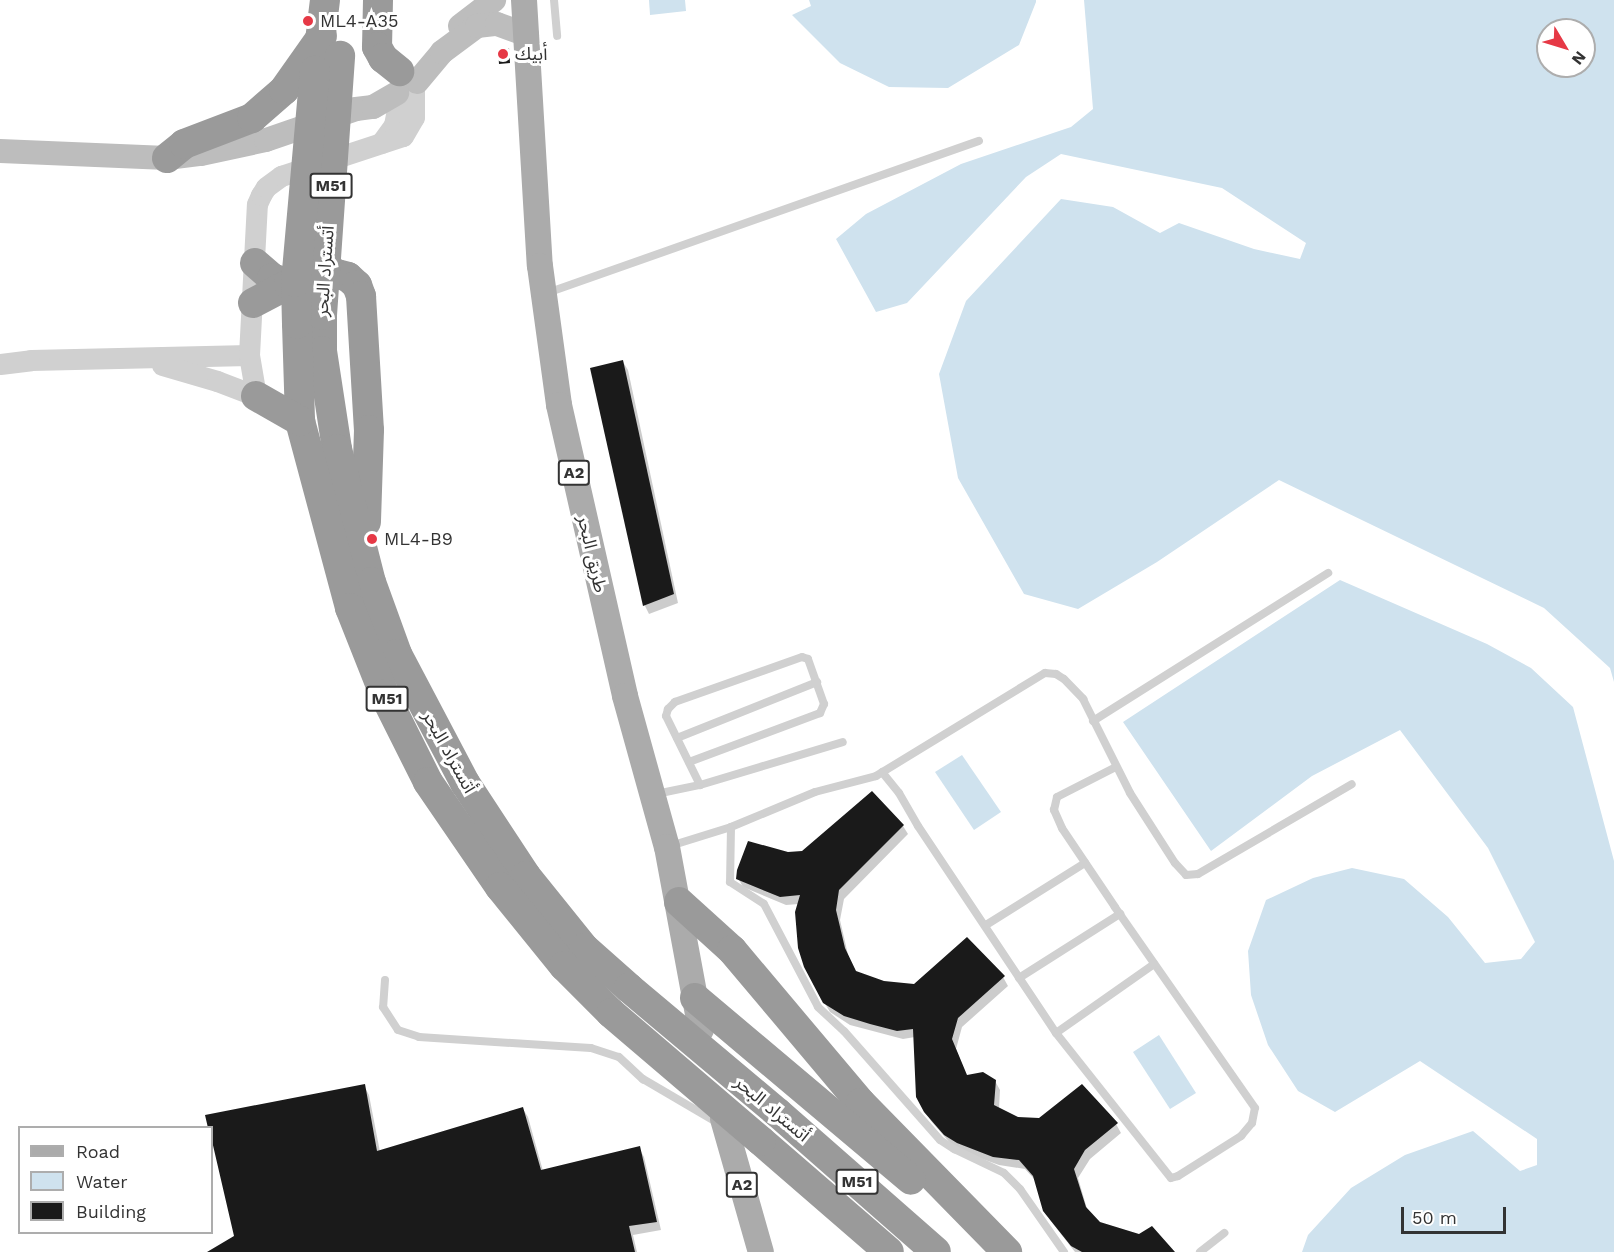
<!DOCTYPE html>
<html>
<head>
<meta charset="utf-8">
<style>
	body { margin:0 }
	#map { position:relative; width:1614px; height:1252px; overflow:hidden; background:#fff; font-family:"Work Sans","Noto Sans Arabic",sans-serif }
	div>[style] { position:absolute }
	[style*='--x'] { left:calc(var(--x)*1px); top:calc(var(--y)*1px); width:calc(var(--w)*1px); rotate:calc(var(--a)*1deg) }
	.water>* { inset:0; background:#cfe2ee }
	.shadow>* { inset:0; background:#0003 }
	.building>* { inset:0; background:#1a1a1a }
	.service>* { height:8px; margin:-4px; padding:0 4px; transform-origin:4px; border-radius:4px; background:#d0d0d0 }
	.tertiary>* { height:21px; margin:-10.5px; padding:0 10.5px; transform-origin:10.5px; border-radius:10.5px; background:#d0d0d0 }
	.secondary>* { height:24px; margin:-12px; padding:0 12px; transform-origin:12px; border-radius:12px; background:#bdbdbd }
	.primary>* { height:26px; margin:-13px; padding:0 13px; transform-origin:13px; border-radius:13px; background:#ababab }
	.motorway>* { height:30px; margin:-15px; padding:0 15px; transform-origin:15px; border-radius:15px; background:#9a9a9a }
	.motorway-bridge>* { height:30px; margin:-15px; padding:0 15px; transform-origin:15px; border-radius:15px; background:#9a9a9a }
	.dots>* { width:16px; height:16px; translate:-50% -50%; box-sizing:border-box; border:3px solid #fff; border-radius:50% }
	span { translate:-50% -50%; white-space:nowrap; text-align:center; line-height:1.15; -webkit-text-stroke:6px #fff; paint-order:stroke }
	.shield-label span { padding:2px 4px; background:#fff; border:2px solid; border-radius:4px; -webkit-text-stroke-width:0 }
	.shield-label { font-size:16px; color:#333; font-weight:700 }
	.poi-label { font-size:18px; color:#333 }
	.left { translate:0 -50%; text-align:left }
	.street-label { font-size:18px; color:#333 }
	.legend { position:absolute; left:18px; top:1126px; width:195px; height:108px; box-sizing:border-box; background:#fff; border:2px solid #adadad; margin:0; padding:8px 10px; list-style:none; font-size:18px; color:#333 }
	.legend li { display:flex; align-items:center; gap:12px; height:30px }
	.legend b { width:30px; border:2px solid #adadad }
	.north { position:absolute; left:1536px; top:18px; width:60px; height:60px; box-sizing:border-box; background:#fff; border:2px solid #adadad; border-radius:50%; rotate:128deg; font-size:16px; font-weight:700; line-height:24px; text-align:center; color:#333 }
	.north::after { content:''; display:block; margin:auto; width:21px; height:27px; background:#e63946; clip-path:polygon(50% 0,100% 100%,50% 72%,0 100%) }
	.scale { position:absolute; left:1401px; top:1207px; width:105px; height:27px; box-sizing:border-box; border:3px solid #333; border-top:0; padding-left:8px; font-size:18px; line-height:21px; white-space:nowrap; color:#333; -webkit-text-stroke:4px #fff; paint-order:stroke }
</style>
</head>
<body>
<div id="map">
	<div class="water">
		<div style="clip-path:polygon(649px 0,685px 0,686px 11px,650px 15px)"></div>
		<div style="clip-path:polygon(809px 0,1036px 0,1036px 2px,1019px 45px,948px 88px,889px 87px,840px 63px,792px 15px,811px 6px)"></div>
		<div style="clip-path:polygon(evenodd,1084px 0,1614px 0,1614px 682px,1610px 668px,1544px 608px,1279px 480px,1157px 562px,1078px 609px,1024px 594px,958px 478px,939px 374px,966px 301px,1061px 199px,1113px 207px,1160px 233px,1179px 223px,1254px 249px,1300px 259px,1306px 243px,1222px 188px,1061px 154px,1026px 177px,907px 303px,876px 312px,836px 239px,866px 214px,961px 164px,1071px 127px,1093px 109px,1084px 0,1548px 30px,1584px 30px,1584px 66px,1548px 66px,1548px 30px)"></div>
		<div style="clip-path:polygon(1340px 580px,1487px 644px,1531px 668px,1573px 707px,1614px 861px,1614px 1252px,1302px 1252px,1308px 1235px,1351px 1188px,1405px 1155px,1473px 1131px,1520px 1171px,1537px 1165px,1537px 1139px,1420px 1061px,1335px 1112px,1298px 1091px,1268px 1045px,1251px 995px,1248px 951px,1266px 900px,1313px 878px,1352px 868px,1404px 879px,1448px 917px,1485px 963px,1521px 959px,1535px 942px,1488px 848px,1400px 730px,1312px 776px,1211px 851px,1123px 722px)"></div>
		<div style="clip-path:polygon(962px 755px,1001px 812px,974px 830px,935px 772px)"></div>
		<div style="clip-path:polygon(1159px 1035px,1196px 1093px,1170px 1109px,1133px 1052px)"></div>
	</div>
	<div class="shadow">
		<div style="clip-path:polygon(623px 362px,628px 370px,678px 603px,649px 614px,645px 606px,592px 369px)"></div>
		<div style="clip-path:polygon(903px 826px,908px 834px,844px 899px,840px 920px,849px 959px,856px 972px,884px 982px,915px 986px,1003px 977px,1008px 986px,962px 1027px,956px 1049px,967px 1077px,995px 1081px,1000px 1090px,999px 1109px,1017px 1118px,1116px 1124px,1121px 1133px,1090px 1159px,1078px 1178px,1088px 1212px,1099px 1223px,1173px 1252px,1075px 1252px,1050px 1220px,1036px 1181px,1025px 1169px,999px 1165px,963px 1152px,951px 1144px,931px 1121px,917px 1097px,915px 1037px,903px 1039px,850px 1025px,830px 1012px,824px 1002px,799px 904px,786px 905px,743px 887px,738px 878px,788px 854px,803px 852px)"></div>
		<div style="clip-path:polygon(364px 1086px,369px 1095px,380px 1152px,523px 1109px,528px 1117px,543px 1171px,639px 1148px,644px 1157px,661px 1230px,633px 1235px,637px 1252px,210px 1252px,236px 1237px,212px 1128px)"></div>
	</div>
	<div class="building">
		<div style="clip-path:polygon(498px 48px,509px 48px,510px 63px,499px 64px)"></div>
		<div style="clip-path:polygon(623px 360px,674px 594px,643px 606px,590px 368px)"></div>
		<div style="clip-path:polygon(872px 791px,904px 825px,839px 890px,836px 910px,845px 948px,856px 971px,884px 981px,914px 984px,967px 937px,1005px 976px,958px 1018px,952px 1039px,967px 1075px,983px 1072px,996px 1080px,994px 1105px,1018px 1117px,1039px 1118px,1082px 1084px,1118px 1123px,1085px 1150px,1074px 1169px,1086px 1207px,1100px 1222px,1139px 1234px,1152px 1226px,1175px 1252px,1082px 1252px,1071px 1246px,1043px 1211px,1033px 1176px,1019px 1160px,993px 1157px,957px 1143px,944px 1135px,924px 1112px,916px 1097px,913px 1029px,897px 1031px,870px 1024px,844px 1016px,823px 1003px,804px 967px,798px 948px,795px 912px,800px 895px,780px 897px,736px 879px,737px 870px,748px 841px,788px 852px,802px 851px)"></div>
		<div style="clip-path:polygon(365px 1084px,377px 1151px,523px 1107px,541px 1170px,640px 1146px,657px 1222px,629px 1226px,635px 1252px,207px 1252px,234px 1236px,212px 1141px,212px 1128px,208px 1128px,205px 1115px)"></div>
	</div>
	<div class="service">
		<div style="--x:554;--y:0;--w:36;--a:85"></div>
		<div style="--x:547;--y:293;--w:458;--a:-19.4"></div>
		<div style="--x:1093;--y:721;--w:278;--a:-32.2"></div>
		<div style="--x:677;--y:738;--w:151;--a:-21.8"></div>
		<div style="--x:689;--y:762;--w:140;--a:-20.5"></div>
		<div style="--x:820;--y:713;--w:10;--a:-66"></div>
		<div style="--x:824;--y:704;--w:48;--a:-109.6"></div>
		<div style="--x:808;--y:659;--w:6;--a:-162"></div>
		<div style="--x:802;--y:657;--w:135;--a:160.5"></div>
		<div style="--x:675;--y:702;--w:10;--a:135"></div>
		<div style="--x:668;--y:709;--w:7;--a:106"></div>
		<div style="--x:666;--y:716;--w:77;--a:63.8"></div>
		<div style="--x:882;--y:772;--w:27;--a:51"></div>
		<div style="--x:899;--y:793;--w:38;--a:60"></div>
		<div style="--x:918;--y:826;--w:249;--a:56.3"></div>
		<div style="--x:1056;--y:1033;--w:185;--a:51.6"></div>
		<div style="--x:1171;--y:1178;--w:7;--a:-16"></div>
		<div style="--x:1178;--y:1176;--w:75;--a:-32.4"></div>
		<div style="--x:1241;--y:1136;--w:17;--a:-50"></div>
		<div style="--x:1252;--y:1123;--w:15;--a:-79"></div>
		<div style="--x:1255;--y:1108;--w:245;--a:-124.9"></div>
		<div style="--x:1115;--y:907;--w:95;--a:-123.9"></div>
		<div style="--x:1062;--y:828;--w:20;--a:-114"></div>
		<div style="--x:1054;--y:810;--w:13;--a:-77"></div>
		<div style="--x:1057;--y:797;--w:66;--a:-27"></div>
		<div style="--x:656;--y:794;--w:45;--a:-11.6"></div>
		<div style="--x:700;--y:785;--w:149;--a:-16.7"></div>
		<div style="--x:731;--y:827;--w:55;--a:91"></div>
		<div style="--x:730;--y:882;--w:40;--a:32.9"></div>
		<div style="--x:764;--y:904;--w:116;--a:62.3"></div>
		<div style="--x:818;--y:1007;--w:35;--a:43"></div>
		<div style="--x:844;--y:1031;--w:145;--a:48.6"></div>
		<div style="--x:940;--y:1140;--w:17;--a:33"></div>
		<div style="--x:954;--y:1149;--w:55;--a:25.6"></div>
		<div style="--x:1004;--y:1173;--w:23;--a:45"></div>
		<div style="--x:1020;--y:1189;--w:77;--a:55.1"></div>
		<div style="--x:670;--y:846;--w:64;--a:-17.3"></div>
		<div style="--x:731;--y:827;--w:91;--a:-22.6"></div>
		<div style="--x:815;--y:792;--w:63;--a:-14.7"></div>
		<div style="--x:876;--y:776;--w:198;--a:-31.4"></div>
		<div style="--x:1045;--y:673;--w:11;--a:5"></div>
		<div style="--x:1056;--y:674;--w:9;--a:32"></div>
		<div style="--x:1064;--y:679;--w:28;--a:46"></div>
		<div style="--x:1083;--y:699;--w:105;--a:63.4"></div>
		<div style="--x:1130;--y:793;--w:83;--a:57.3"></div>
		<div style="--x:1175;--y:863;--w:16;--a:47"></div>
		<div style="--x:1186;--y:875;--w:12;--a:-5"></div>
		<div style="--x:1198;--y:874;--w:178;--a:-30.3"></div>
		<div style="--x:986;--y:925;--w:117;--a:-32.1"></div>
		<div style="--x:1019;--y:978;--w:120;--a:-32.4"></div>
		<div style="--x:385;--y:980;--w:27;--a:94"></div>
		<div style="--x:383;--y:1007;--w:27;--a:57"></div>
		<div style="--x:398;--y:1030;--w:22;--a:18"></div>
		<div style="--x:419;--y:1037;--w:172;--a:3.7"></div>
		<div style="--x:591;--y:1048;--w:29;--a:18"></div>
		<div style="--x:619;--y:1057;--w:33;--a:43"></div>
		<div style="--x:643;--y:1079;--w:87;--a:30.4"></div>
		<div style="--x:1056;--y:1033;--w:120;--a:-35.1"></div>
		<div style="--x:1200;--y:1252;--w:31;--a:-38"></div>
	</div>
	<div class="tertiary">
		<div style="--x:381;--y:143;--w:22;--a:-54"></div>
		<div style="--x:394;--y:125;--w:32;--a:-79"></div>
		<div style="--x:0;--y:364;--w:31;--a:-7"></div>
		<div style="--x:31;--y:360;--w:218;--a:-1.3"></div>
		<div style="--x:162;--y:365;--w:57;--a:16.2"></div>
		<div style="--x:217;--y:381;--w:42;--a:21"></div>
		<div style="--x:256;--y:396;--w:42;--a:-99.7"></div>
		<div style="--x:249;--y:355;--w:151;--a:-87"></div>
		<div style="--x:257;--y:204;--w:10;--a:-66"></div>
		<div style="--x:261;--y:195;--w:9;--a:-58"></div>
		<div style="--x:266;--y:187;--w:19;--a:-36"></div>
		<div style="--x:281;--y:176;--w:128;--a:-18.2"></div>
		<div style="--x:403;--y:136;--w:22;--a:-60"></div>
		<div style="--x:414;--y:117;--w:27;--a:-90"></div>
	</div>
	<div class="secondary">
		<div style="--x:460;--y:26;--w:43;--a:-37.4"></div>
		<div style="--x:417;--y:82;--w:39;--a:-50"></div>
		<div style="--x:442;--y:52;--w:44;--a:-36.6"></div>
		<div style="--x:477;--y:26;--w:20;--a:-6"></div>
		<div style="--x:497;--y:24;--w:32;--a:20"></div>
		<div style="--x:0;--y:151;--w:167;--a:2.4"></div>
		<div style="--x:167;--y:158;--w:34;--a:-7"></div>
		<div style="--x:201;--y:154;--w:66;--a:-12.2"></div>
		<div style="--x:266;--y:140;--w:95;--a:-19"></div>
		<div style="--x:356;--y:109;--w:17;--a:-7"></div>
		<div style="--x:373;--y:107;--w:28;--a:-30"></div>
	</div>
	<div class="primary">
		<div style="--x:524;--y:0;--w:266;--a:86.6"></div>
		<div style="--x:540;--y:266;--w:140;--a:82.2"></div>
		<div style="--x:559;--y:405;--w:298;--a:77.2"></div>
		<div style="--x:625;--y:696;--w:157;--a:74.5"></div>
		<div style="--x:667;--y:847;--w:186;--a:79.5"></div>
		<div style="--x:723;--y:1119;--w:138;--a:74.1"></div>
	</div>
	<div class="motorway">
		<div style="--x:378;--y:0;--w:47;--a:91.2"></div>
		<div style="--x:377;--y:47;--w:13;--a:61"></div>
		<div style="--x:383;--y:58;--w:21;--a:39"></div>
		<div style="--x:318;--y:57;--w:57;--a:-83"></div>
		<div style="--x:167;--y:158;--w:22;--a:-39"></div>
		<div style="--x:184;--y:144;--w:73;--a:-20.9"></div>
		<div style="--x:252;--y:118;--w:43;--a:-41.2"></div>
		<div style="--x:284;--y:90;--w:66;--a:-54.9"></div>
		<div style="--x:255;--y:263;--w:23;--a:41"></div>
		<div style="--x:272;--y:278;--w:18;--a:19"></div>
		<div style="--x:253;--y:303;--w:41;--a:-27.8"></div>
		<div style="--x:289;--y:284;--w:49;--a:-11.8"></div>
		<div style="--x:337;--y:274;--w:11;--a:15"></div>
		<div style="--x:348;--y:277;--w:12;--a:42"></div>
		<div style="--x:357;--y:285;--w:12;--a:70"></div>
		<div style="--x:361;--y:296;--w:134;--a:86.6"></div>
		<div style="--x:369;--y:430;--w:92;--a:91.9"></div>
		<div style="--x:322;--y:315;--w:36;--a:90"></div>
		<div style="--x:322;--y:351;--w:99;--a:81.3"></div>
		<div style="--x:337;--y:449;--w:137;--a:75.7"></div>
		<div style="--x:371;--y:582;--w:77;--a:70.1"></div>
		<div style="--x:397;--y:654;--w:146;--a:62.2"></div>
		<div style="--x:465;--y:783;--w:111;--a:56.7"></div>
		<div style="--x:526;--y:876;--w:92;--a:51.1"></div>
		<div style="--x:584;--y:948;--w:60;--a:41.6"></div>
		<div style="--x:297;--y:324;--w:97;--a:88.2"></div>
		<div style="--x:300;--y:421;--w:194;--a:75"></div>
		<div style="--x:350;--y:608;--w:92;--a:68.4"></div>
		<div style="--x:384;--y:694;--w:98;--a:63.4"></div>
		<div style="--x:428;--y:782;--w:127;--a:55.6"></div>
		<div style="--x:500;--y:887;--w:102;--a:51"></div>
		<div style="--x:564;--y:966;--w:66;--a:45"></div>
		<div style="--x:256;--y:396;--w:51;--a:29.6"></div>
		<div style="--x:679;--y:902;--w:72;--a:42.2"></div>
		<div style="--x:732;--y:950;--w:200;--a:49.9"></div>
		<div style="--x:861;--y:1103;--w:209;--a:45.6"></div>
		<div style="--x:695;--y:998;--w:282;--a:40.1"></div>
		<div style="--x:778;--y:1113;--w:210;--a:41.3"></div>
		<div style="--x:761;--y:1141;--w:169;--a:40.9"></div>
	</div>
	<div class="motorway-bridge">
		<div style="--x:322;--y:315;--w:260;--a:-86"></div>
		<div style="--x:297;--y:324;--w:42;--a:-91.4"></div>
		<div style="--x:296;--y:282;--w:212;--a:-84.9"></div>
		<div style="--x:629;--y:988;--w:194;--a:40"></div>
		<div style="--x:611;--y:1013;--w:197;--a:40.5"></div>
	</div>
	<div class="dots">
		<div style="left:308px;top:21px;background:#e63946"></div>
		<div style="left:503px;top:54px;background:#e63946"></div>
		<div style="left:372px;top:539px;background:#e63946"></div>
	</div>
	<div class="shield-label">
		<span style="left:331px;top:186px">M51</span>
		<span style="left:574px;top:473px">A2</span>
		<span style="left:387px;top:699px">M51</span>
		<span style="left:857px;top:1182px">M51</span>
		<span style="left:742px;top:1185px">A2</span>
	</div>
	<div class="poi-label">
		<span class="left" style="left:320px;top:21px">ML4-A35</span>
		<span class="left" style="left:515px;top:54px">أبيك</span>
		<span class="left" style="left:384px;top:539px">ML4-B9</span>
	</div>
	<div class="street-label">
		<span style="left:325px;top:271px;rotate:-86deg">أتستراد البحر</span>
		<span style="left:592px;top:554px;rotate:77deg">طريق البحر</span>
		<span style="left:449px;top:752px;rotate:61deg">أتستراد البحر</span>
		<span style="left:772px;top:1109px;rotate:40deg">أتستراد البحر</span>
	</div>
	<ul class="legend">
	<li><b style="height:8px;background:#ababab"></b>Road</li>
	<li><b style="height:16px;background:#cfe2ee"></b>Water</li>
	<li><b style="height:16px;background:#1a1a1a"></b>Building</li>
	</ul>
	<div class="north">N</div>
	<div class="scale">50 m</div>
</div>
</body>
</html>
